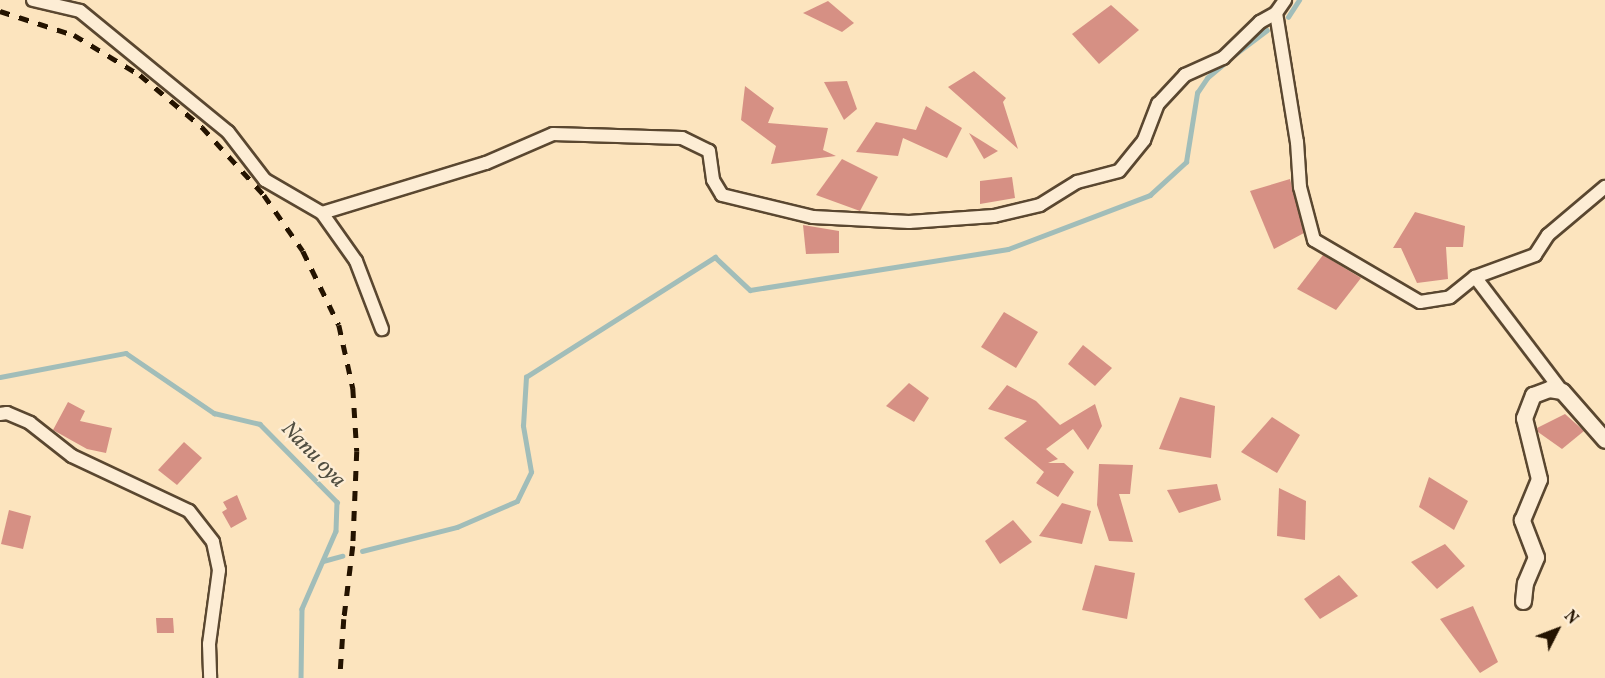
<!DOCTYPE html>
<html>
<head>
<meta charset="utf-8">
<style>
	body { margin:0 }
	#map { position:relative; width:1605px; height:678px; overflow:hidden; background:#fce4be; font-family:Vollkorn,serif }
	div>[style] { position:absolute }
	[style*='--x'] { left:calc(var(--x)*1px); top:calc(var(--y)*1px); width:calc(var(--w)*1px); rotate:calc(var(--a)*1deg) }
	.stream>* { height:4.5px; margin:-2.25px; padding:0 2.25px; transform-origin:2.25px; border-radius:2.25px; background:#a1bdb9 }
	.building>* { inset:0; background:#d69084 }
	.roads { filter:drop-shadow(2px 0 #5a4730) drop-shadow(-2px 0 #5a4730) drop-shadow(0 2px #5a4730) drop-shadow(0 -2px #5a4730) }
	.minor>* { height:12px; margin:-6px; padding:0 6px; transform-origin:6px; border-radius:6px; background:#fdedd5 }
	.tertiary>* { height:15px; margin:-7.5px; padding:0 7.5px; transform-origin:7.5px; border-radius:7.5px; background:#fdedd5 }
	.rail>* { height:4.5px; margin-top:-2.25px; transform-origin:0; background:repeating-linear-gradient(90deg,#241300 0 10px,transparent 0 20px) }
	span { translate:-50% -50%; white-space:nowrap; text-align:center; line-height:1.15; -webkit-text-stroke:4.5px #fdedd5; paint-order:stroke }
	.water-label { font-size:22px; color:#504e41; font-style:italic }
	.north { position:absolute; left:1527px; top:600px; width:60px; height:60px; -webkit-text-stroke:4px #fdedd5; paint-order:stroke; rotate:48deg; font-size:16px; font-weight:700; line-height:24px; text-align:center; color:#241300 }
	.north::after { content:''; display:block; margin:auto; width:21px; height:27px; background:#241300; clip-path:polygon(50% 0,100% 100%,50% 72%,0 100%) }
</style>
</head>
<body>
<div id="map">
	<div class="stream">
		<div style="--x:1288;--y:17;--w:20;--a:-57"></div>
		<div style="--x:1234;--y:55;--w:41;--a:-37.1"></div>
		<div style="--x:0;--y:377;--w:128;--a:-10.8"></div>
		<div style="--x:126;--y:353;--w:107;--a:34.3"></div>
		<div style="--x:214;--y:413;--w:47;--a:13.4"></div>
		<div style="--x:260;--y:424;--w:110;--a:45.4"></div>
		<div style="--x:337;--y:502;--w:29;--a:92"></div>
		<div style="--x:336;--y:531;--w:85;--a:113.6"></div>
		<div style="--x:302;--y:609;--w:69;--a:90.8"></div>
		<div style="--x:362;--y:551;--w:98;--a:-14.2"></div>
		<div style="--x:457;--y:527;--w:65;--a:-23.4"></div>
		<div style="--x:517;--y:501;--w:32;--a:-64"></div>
		<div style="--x:531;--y:472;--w:47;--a:-99.9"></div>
		<div style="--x:523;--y:426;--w:49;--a:-86.5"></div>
		<div style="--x:526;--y:377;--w:224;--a:-32.4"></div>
		<div style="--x:715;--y:257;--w:48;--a:43.3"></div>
		<div style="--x:750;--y:290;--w:261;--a:-9"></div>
		<div style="--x:1008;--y:249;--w:152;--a:-20.8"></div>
		<div style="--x:1150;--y:195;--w:49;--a:-42.5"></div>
		<div style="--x:1186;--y:162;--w:70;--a:-80.9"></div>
		<div style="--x:1197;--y:93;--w:18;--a:-56"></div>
		<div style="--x:1207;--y:78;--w:26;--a:-40"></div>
		<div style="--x:323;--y:561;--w:20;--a:-15"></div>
	</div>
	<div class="building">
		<div style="clip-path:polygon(828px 1px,854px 23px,842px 32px,803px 13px)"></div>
		<div style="clip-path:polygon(1111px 5px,1139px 30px,1099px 64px,1072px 34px)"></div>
		<div style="clip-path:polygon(974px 71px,1006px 98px,1003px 102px,1018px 149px,948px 87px)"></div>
		<div style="clip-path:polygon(847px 81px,857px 109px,844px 120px,824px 82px)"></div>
		<div style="clip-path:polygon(745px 86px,774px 108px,768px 123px,828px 128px,823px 150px,836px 156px,771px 164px,776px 146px,741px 120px)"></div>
		<div style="clip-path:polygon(926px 106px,962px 128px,947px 158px,903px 138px,898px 156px,856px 152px,876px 122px,916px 130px)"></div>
		<div style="clip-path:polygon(969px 133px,998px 151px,984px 159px)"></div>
		<div style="clip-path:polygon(842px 159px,878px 177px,860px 211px,816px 195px)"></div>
		<div style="clip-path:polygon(1012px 177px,1015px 198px,980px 204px,980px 181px)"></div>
		<div style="clip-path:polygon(1290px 179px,1304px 233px,1274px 249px,1250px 191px)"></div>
		<div style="clip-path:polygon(1415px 212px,1465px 226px,1463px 247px,1446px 247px,1448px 279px,1417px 283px,1401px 248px,1393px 248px)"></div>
		<div style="clip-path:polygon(803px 225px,839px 231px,839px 253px,806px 254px)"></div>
		<div style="clip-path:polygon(1323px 255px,1361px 278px,1336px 310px,1297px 289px)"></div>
		<div style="clip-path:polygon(1004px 312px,1038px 332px,1016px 368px,981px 347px)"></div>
		<div style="clip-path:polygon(1083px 345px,1112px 368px,1095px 386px,1068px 364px)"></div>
		<div style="clip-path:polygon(909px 383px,929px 398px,914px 422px,886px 406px)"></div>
		<div style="clip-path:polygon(1007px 385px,1036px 401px,1060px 425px,1095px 404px,1102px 426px,1088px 450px,1073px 429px,1046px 449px,1058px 459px,1048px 463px,1064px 463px,1074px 472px,1058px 497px,1036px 483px,1044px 472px,1004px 438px,1027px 421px,988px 409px)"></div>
		<div style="clip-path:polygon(1180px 397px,1215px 406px,1211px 458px,1159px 449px)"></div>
		<div style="clip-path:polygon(68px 402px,85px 411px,80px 421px,112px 428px,106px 453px,87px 449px,53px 430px)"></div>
		<div style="clip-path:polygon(1565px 414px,1584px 431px,1562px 449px,1538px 432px,1537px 428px)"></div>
		<div style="clip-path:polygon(1272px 417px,1300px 435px,1277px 473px,1241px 452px)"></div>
		<div style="clip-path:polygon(184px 442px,202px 458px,177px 485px,158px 470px)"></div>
		<div style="clip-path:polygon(1099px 464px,1133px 465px,1130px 494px,1119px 494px,1133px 542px,1109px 541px,1097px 505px)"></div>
		<div style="clip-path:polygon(1429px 477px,1468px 501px,1454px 530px,1419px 507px)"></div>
		<div style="clip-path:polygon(1217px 484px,1221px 500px,1179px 513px,1167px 490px)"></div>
		<div style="clip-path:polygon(1279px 488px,1306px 501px,1305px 540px,1277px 536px)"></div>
		<div style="clip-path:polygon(237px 495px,247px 519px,231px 528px,222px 512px,227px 509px,223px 502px)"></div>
		<div style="clip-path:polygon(1062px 503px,1091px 511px,1082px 544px,1039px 536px)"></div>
		<div style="clip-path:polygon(9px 510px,31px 516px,23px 549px,1px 544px)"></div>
		<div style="clip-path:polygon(1013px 520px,1032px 542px,1000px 564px,985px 541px)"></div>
		<div style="clip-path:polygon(1445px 544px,1465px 566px,1437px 589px,1411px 562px)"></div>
		<div style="clip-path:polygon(1095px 565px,1135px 573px,1127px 619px,1082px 610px)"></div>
		<div style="clip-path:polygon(1339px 575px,1358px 596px,1320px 619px,1304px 599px)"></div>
		<div style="clip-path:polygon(1473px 606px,1498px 662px,1480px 673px,1440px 619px)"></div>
		<div style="clip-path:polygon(156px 618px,173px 618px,174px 633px,157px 633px)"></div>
	</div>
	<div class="roads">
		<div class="minor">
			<div style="--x:33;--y:0;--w:48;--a:13.2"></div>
			<div style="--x:80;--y:11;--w:191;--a:39.3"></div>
			<div style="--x:228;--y:132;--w:61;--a:52.4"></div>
			<div style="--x:265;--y:180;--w:66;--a:30.1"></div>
			<div style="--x:322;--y:213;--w:171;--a:-17"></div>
			<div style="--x:486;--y:163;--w:73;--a:-23.4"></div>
			<div style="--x:553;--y:134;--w:129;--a:1.8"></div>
			<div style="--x:682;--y:138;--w:30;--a:26"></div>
			<div style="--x:709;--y:151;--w:29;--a:82"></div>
			<div style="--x:713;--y:180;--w:17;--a:59"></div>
			<div style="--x:722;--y:195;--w:94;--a:13.6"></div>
			<div style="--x:813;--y:217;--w:96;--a:3"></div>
			<div style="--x:909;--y:222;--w:85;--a:-4"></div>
			<div style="--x:994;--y:216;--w:47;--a:-13.4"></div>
			<div style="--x:1040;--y:205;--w:44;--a:-31.9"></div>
			<div style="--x:1077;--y:182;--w:43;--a:-14.7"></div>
			<div style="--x:1119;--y:171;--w:40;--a:-51"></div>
			<div style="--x:1144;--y:140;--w:39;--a:-69"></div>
			<div style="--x:1158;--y:104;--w:40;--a:-47"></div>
			<div style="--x:1185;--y:75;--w:42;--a:-24.1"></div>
			<div style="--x:1223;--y:58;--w:52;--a:-44.2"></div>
			<div style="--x:1260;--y:22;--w:18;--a:-29"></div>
			<div style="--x:1276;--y:13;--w:16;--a:-55"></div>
			<div style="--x:1276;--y:13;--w:131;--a:80.8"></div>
			<div style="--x:1297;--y:142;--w:45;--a:86.2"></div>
			<div style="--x:1300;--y:187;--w:55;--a:75.2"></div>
			<div style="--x:1314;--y:240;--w:123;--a:30.3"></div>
			<div style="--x:1420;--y:302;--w:30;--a:-9"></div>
			<div style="--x:1450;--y:297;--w:32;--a:-39"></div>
			<div style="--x:1475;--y:277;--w:64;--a:-20.1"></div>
			<div style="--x:1535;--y:255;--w:24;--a:-57"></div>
			<div style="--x:1548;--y:235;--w:75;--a:-40.1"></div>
			<div style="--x:322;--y:213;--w:59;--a:54.7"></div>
			<div style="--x:356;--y:261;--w:73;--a:69.1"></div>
			<div style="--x:1475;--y:277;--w:143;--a:52.7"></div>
			<div style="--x:0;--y:414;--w:7;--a:-8"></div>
			<div style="--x:7;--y:413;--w:25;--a:23"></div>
			<div style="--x:30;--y:423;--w:53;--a:38.2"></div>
			<div style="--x:72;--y:456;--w:129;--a:25.2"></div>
			<div style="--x:189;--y:511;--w:39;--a:52"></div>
			<div style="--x:213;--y:542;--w:29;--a:78"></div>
			<div style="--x:219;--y:570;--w:75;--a:97.7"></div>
			<div style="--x:209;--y:644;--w:34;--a:88"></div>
		</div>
		<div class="tertiary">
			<div style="--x:1523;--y:601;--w:18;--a:-84"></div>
			<div style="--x:1525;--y:583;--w:28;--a:-67"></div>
			<div style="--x:1536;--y:557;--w:40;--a:-111"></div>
			<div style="--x:1522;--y:520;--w:44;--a:-67.5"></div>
			<div style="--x:1539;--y:479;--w:63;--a:-103.8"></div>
			<div style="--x:1524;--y:418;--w:25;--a:-69"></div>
			<div style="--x:1533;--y:395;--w:17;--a:-21"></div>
			<div style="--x:1549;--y:389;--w:13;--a:9"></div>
			<div style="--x:1562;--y:391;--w:65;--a:48.7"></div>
		</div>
	</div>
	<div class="rail">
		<div style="--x:0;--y:11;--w:78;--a:18"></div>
		<div style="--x:74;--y:35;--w:77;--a:31.2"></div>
		<div style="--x:140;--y:75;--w:81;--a:40"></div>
		<div style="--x:202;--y:127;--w:92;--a:47.6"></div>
		<div style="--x:264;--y:195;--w:68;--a:55.1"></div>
		<div style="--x:303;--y:251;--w:82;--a:64.1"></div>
		<div style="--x:339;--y:325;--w:65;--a:77.5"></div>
		<div style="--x:353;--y:388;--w:63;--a:86.4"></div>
		<div style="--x:357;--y:451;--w:95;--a:92.4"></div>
		<div style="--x:353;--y:546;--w:74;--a:97"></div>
		<div style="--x:344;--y:619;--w:59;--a:93.9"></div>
	</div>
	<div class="water-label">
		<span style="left:313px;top:455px;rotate:46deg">Nanu oya</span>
	</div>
	<div class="north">N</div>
</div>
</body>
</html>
